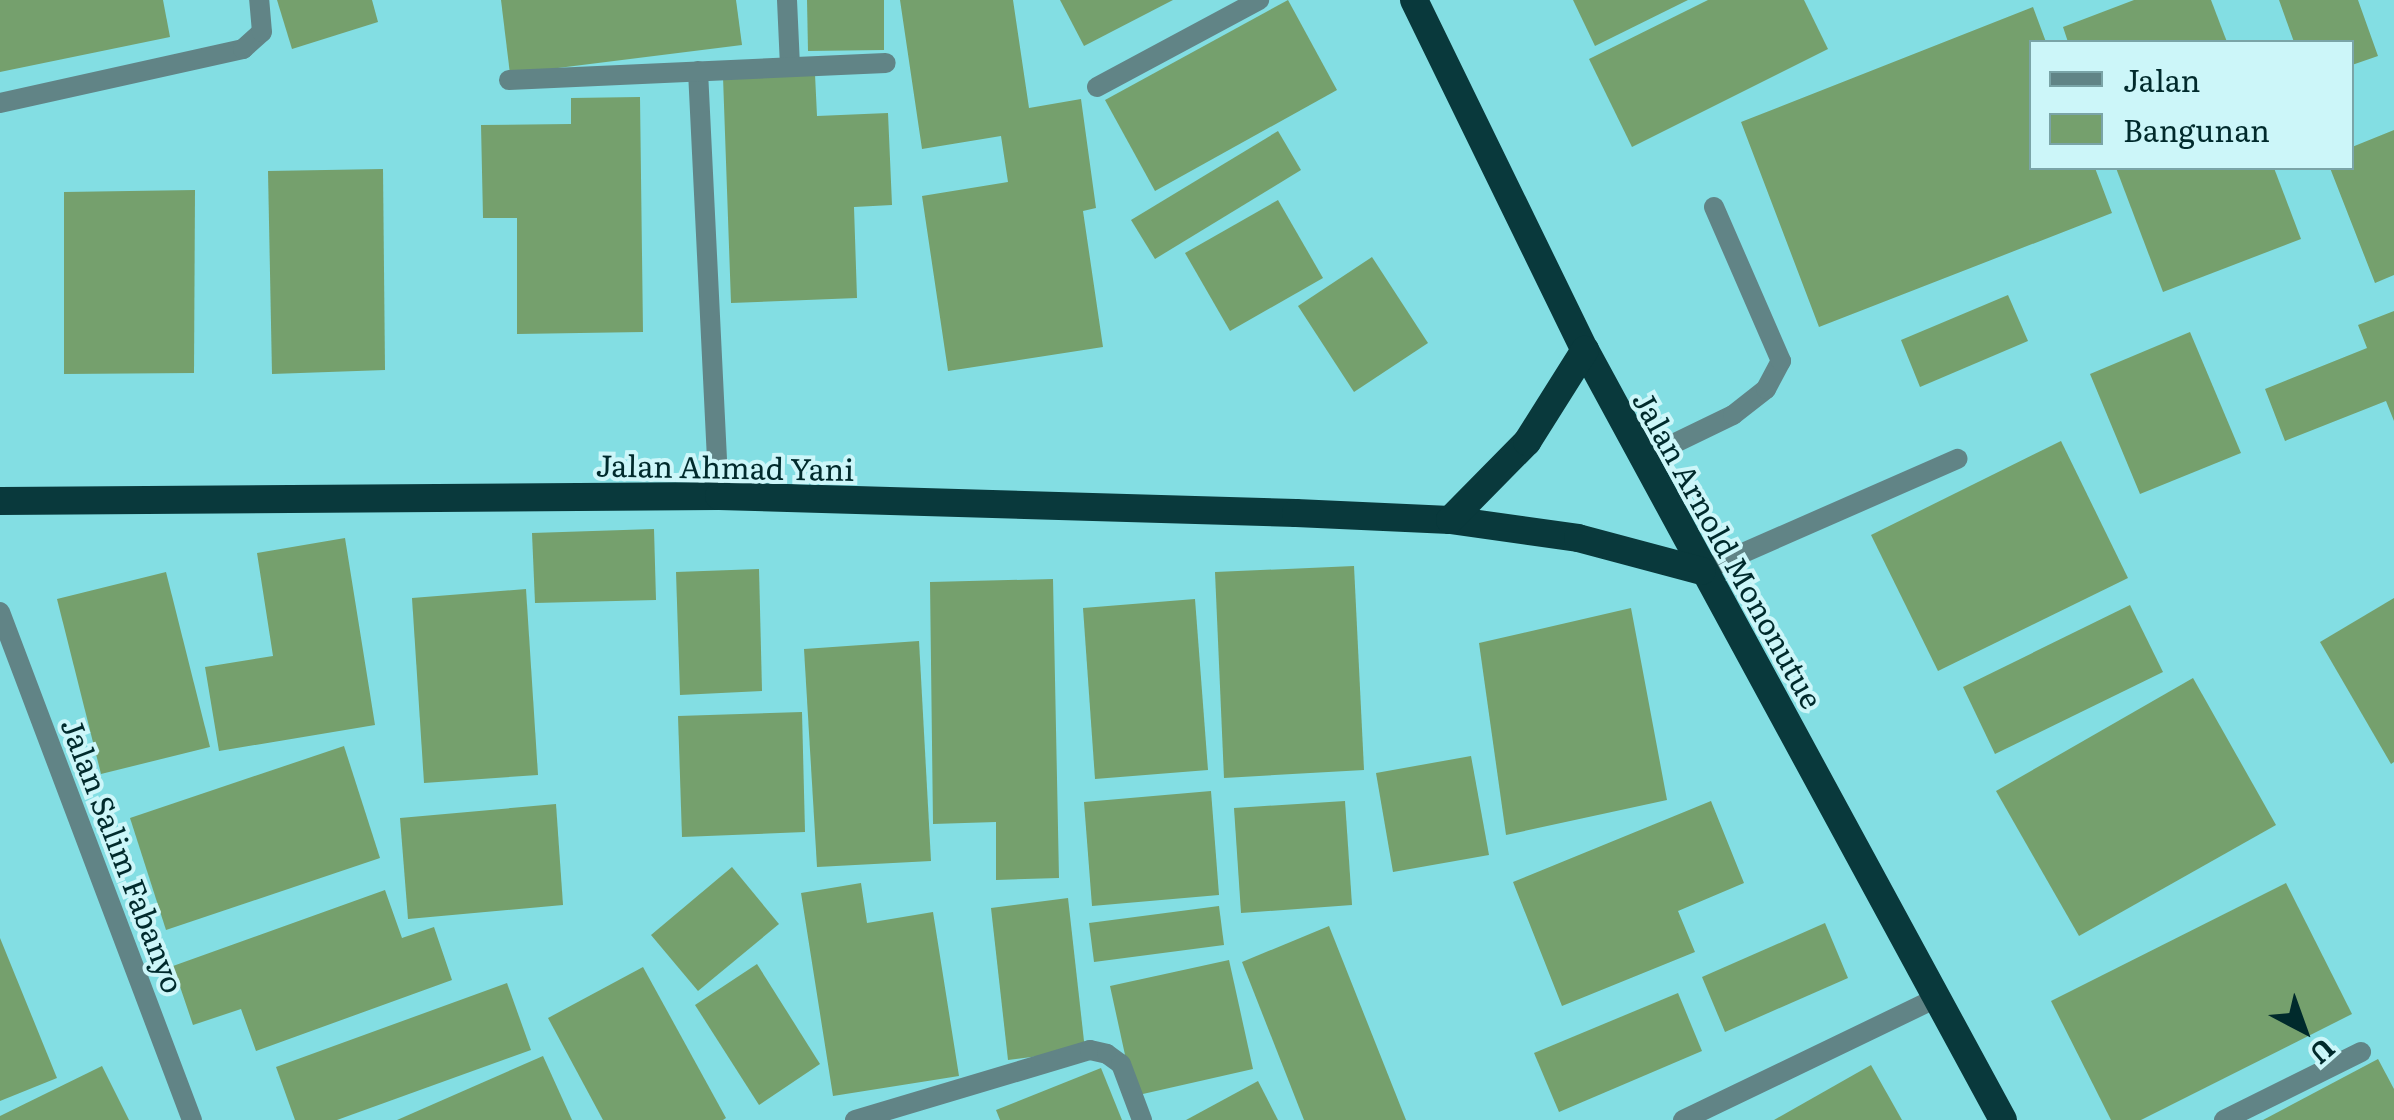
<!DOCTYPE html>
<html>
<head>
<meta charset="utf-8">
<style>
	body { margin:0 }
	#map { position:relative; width:2394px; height:1120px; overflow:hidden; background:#83dee3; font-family:Literata,serif }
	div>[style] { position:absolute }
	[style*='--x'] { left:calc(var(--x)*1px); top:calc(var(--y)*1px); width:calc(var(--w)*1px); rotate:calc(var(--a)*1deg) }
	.building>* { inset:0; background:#75a06d }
	.service>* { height:20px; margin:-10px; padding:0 10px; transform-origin:10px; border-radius:10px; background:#618486 }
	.minor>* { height:20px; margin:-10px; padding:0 10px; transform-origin:10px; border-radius:10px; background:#618486 }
	.trunk>* { height:28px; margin:-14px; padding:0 14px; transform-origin:14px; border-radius:14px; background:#09393c }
	span { translate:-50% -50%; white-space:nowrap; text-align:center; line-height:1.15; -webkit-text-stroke:8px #ccf6f9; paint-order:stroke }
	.street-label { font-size:30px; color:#002a2c }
	.legend { position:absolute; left:2029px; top:40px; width:325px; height:130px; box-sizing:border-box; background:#ccf6f9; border:2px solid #7aa4a7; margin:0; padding:12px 18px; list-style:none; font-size:30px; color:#002a2c }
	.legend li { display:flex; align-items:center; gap:20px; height:50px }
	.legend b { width:50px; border:2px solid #7aa4a7 }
	.north { position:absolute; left:2254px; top:980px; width:100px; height:100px; -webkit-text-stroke:8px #ccf6f9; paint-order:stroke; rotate:139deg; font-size:28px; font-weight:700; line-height:40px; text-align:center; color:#002a2c }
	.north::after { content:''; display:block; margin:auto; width:35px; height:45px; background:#002a2c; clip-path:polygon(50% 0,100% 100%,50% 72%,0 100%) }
</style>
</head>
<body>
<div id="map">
	<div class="building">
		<div style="clip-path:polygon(0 0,163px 0,170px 37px,0 72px)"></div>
		<div style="clip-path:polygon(277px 0,372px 0,378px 22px,292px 49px)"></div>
		<div style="clip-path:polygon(501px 0,736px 0,742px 45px,510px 74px)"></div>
		<div style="clip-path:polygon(807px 0,884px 0,884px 50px,808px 51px)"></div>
		<div style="clip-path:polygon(900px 0,1013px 0,1029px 108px,1081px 99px,1096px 208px,1083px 211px,1103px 347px,948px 371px,922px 196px,1008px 182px,1001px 136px,922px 149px)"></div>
		<div style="clip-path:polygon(1060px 0,1173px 0,1084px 46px)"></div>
		<div style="clip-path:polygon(1288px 0,1337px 90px,1155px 191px,1105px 100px)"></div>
		<div style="clip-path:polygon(1573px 0,1688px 0,1595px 46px)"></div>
		<div style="clip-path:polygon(1708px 0,1804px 0,1828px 49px,1632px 147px,1589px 59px)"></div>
		<div style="clip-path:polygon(2134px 0,2211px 0,2227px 42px,2068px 42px,2063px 27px)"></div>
		<div style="clip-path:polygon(2279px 0,2358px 0,2378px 56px,2352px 65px,2352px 42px,2294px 42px)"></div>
		<div style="clip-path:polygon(2033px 7px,2046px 42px,2032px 42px,2032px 168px,2095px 168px,2112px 213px,1819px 327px,1741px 122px)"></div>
		<div style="clip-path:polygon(815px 74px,817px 116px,888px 113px,892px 205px,854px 207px,857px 298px,731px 303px,723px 77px)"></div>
		<div style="clip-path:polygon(640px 97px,643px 332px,517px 334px,517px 218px,483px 218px,481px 125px,571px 124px,571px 98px)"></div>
		<div style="clip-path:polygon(2394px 130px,2394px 275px,2375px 283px,2330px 168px,2352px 168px,2352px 147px)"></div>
		<div style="clip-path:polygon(1278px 131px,1301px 170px,1155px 259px,1131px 220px)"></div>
		<div style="clip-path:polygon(2116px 168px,2274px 168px,2301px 239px,2163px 292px)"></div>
		<div style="clip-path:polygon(383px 169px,385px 370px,272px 374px,268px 171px)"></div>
		<div style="clip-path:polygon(195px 190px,194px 373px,64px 374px,64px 192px)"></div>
		<div style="clip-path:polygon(1278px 200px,1323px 278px,1230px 331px,1185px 253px)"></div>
		<div style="clip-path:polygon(1372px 257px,1428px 343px,1354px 392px,1298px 306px)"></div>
		<div style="clip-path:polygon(2008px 295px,2028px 341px,1920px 387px,1901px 340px)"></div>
		<div style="clip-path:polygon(2394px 311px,2394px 421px,2386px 401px,2285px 441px,2265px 389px,2367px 348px,2358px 325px)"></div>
		<div style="clip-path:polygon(2190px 332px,2241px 453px,2140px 494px,2090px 374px)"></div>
		<div style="clip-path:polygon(2061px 441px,2128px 578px,1938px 671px,1871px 535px)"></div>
		<div style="clip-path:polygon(654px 529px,656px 600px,535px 603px,532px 533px)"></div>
		<div style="clip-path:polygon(345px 538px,375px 725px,219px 751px,205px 667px,273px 656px,257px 553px)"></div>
		<div style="clip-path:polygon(1354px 566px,1364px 770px,1224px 778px,1215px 572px)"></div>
		<div style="clip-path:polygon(759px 569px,762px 691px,680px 695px,676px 572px)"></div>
		<div style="clip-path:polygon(166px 572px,210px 747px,101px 774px,57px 599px)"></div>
		<div style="clip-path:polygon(1053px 579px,1059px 878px,996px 880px,996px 822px,933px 824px,930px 582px)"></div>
		<div style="clip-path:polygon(526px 589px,538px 775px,424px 783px,412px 598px)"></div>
		<div style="clip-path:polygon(2394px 598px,2394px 762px,2391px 764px,2320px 642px)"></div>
		<div style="clip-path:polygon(1195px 599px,1208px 770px,1095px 779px,1083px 608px)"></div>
		<div style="clip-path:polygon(2130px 605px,2163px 672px,1995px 754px,1963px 687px)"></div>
		<div style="clip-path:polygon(1631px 608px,1667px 800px,1506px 835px,1479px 643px)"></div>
		<div style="clip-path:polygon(919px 641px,931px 861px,817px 867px,804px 649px)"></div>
		<div style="clip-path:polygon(2193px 678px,2276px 825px,2079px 936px,1996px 791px)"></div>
		<div style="clip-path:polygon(802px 712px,805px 832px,682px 837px,678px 716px)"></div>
		<div style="clip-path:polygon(344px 746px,380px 858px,166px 930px,130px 818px)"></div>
		<div style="clip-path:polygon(1471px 756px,1489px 855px,1393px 872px,1376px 773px)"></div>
		<div style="clip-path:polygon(1211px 791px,1219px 895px,1092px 906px,1084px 802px)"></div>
		<div style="clip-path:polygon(1345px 801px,1352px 905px,1241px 913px,1234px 808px)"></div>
		<div style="clip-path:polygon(1711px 801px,1744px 883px,1678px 911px,1695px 952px,1562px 1006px,1513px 882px)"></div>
		<div style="clip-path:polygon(556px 804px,563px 905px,408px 919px,400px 818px)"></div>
		<div style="clip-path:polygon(732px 867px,779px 924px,698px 991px,651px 935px)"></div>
		<div style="clip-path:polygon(861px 883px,867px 923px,933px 912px,959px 1076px,833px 1096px,801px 893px)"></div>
		<div style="clip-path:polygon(2286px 883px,2352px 1014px,2141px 1120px,2111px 1120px,2051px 1001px)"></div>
		<div style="clip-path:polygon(385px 890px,402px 938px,434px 927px,452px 980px,256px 1051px,241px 1009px,193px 1025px,173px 966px)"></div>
		<div style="clip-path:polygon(1068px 898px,1085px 1050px,1008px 1060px,991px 908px)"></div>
		<div style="clip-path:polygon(1219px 906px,1224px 945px,1094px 962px,1089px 923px)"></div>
		<div style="clip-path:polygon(1825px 923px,1848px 978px,1725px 1032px,1702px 977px)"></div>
		<div style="clip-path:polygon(1329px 926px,1406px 1120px,1304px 1120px,1242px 962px)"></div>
		<div style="clip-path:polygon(0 938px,57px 1078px,0 1101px)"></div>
		<div style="clip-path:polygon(1229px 960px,1253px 1069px,1134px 1096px,1110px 986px)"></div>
		<div style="clip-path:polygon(757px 964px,820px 1064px,759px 1105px,695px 1005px)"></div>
		<div style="clip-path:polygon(643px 967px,726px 1118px,723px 1120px,603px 1120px,548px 1018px)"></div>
		<div style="clip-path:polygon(507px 983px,531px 1050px,337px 1120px,295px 1120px,276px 1067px)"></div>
		<div style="clip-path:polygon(1678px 993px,1702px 1051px,1559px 1112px,1534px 1053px)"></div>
		<div style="clip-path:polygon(543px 1056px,572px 1120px,397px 1120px)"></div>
		<div style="clip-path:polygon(2378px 1059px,2394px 1089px,2394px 1120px,2263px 1120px)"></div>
		<div style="clip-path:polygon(1871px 1065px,1902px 1120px,1774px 1120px)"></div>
		<div style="clip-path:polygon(102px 1066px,129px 1120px,0 1120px,0 1116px)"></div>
		<div style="clip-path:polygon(1101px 1068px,1122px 1120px,1000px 1120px,996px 1110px)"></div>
		<div style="clip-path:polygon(1258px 1081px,1278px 1120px,1186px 1120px)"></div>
	</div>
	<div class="service">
		<div style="--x:1097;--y:87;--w:184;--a:-28.2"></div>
		<div style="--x:0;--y:103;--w:249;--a:-12.5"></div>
		<div style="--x:243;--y:49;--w:25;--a:-42"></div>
		<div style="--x:262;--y:32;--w:32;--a:-95"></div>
		<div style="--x:1642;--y:459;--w:101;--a:-25.8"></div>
		<div style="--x:1733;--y:415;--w:42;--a:-38.2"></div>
		<div style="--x:1766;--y:389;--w:32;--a:-62"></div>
		<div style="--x:1781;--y:361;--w:168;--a:-113.5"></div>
		<div style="--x:1702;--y:571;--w:279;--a:-23.7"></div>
	</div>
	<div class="minor">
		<div style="--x:787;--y:0;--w:67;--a:87.4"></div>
		<div style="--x:698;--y:71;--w:426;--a:87.2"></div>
		<div style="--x:509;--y:80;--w:377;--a:-2.6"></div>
		<div style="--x:0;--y:612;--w:543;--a:69.3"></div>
		<div style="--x:855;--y:1120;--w:245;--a:-16.6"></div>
		<div style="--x:1090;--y:1050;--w:17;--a:13"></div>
		<div style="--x:1107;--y:1054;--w:17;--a:36"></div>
		<div style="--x:1121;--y:1064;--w:60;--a:69.4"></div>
		<div style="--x:1683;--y:1120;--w:284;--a:-25.7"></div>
		<div style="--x:2224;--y:1120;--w:153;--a:-26.4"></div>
	</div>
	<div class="trunk">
		<div style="--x:1414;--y:0;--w:390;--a:64"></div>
		<div style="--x:1585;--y:350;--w:876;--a:61.5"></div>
		<div style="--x:0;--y:501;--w:719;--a:-0.4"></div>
		<div style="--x:719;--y:496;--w:577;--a:1.69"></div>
		<div style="--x:1296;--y:513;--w:154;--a:2.6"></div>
		<div style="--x:1450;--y:520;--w:129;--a:8"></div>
		<div style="--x:1578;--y:538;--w:128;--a:14.9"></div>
		<div style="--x:1450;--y:520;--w:110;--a:-45.4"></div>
		<div style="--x:1527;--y:442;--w:109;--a:-57.8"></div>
	</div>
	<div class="street-label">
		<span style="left:725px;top:466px;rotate:1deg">Jalan Ahmad Yani</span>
		<span style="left:1729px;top:549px;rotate:61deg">Jalan Arnold Mononutue</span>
		<span style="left:124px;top:855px;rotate:69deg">Jalan Salim Fabanyo</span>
	</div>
	<ul class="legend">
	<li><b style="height:12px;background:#618486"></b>Jalan</li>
	<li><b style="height:28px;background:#75a06d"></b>Bangunan</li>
	</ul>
	<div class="north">U</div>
</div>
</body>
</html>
